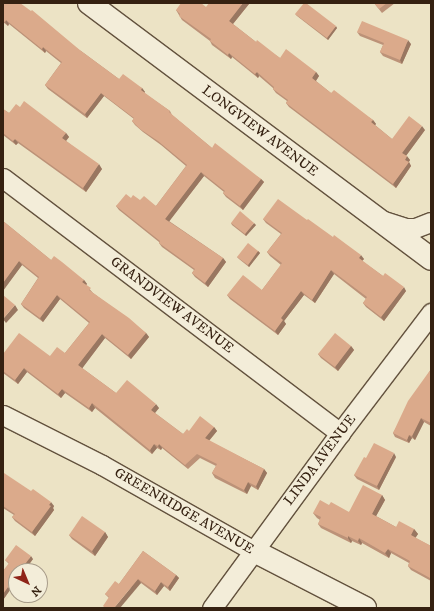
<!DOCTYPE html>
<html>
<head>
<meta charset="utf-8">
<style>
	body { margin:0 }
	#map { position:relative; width:434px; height:611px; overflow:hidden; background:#ece3c5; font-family:"IM FELL DW Pica",serif }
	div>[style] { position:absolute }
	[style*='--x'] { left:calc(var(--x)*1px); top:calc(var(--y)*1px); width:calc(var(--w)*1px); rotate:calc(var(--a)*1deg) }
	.roads { filter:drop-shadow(1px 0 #63523e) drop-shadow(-1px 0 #63523e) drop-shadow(0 1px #63523e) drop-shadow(0 -1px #63523e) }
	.street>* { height:19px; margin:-9.5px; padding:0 9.5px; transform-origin:9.5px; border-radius:9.5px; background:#f3edd9 }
	.secondary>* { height:22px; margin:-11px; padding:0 11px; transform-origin:11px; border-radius:11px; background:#f3edd9 }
	.wall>* { inset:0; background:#bc9278 }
	.shaded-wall>* { inset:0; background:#997761 }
	.building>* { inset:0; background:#dbaa8b }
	span { translate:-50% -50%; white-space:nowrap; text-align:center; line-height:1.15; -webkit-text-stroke:3px #f3edd9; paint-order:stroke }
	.street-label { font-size:14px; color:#352111 }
	.frame { position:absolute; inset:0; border:4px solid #352111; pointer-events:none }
	.north { position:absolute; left:8px; top:563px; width:40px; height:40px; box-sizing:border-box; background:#f3edd9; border:1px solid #a79b89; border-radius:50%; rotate:136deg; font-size:11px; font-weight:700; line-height:16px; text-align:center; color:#352111 }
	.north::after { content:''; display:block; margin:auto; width:14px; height:18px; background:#8f2418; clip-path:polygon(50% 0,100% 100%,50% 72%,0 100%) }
</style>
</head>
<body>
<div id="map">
	<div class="roads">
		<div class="street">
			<div style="--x:3;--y:178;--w:423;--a:37.1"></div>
			<div style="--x:384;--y:221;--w:23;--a:18"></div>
			<div style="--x:406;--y:228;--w:9;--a:0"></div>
			<div style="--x:415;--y:228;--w:17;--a:-21"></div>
			<div style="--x:3;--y:415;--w:111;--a:26.8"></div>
			<div style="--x:102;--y:465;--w:175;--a:29.5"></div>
			<div style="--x:212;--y:608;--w:217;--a:-53.8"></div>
			<div style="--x:340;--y:433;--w:151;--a:-52.8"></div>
		</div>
		<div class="secondary">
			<div style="--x:89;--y:3;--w:427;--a:36.8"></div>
			<div style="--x:254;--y:551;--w:125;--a:27.2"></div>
		</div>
	</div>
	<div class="wall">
		<div style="clip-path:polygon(3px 3px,81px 51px,119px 79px,142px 88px,145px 92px,144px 93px,170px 111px,172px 115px,212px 148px,261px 179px,264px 182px,243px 210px,226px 197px,223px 193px,224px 192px,204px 176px,169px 221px,223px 258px,226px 262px,208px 287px,195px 277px,192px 273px,194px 270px,162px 247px,159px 243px,159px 242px,119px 210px,116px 206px,131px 198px,156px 206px,186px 166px,161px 145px,143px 132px,135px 125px,132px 121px,134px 119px,104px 96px,87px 118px,48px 89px,45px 85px,61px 63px,46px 51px,45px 53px,9px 24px,8px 26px,3px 22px)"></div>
		<div style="clip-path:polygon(374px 3px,395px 3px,382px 13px)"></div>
		<div style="clip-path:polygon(249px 4px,233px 24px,256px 42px,280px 58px,316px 72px,319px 76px,316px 81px,331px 93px,373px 120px,376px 124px,375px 125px,392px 139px,425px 130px,406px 156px,410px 160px,409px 162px,411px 166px,396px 188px,289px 107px,286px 103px,287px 101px,276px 93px,273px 89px,273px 88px,259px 76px,258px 78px,232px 57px,231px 59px,212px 45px,210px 41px,182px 20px,176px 10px,206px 7px)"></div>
		<div style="clip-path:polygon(295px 14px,337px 28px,328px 40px,297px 16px)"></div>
		<div style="clip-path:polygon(357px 32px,411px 44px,402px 64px,383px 56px,380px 52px,383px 45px,360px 36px)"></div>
		<div style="clip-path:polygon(20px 107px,66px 133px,69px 137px,66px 141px,102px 169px,86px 192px,18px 143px,16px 145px,3px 135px,3px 109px,9px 113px)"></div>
		<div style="clip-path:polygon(263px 219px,307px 220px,364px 259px,362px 261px,383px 276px,406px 291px,384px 321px,366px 307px,363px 303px,366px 299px,334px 274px,315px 303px,304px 295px,284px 321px,286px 324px,278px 335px,230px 299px,227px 295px,262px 290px,281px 265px,270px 256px,267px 252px,281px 234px,266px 223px)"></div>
		<div style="clip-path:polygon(3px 221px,51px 260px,84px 280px,87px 284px,86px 285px,93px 293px,146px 333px,149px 337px,131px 359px,105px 338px,82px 368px,116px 393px,159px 408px,155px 413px,183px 434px,189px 431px,214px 427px,217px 431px,209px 441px,264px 469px,267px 473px,258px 490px,251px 486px,247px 494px,215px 478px,212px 473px,216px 466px,200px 458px,188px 469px,162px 448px,161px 450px,157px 448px,152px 454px,95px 408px,92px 412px,65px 393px,61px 398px,27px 372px,18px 384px,3px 373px,3px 354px,50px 356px,65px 353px,89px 323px,60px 299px,43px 322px,24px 308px,21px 304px,38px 278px,22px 265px,3px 290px)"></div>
		<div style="clip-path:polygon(231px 223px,256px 225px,246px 236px,232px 225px)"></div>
		<div style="clip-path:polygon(258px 251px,260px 253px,249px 267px,239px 259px,237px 257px)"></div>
		<div style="clip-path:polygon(351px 346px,354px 350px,338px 371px,321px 358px,318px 354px)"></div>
		<div style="clip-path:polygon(431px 369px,431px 426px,424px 422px,415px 440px,412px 438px,409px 443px,395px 437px,393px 433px)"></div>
		<div style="clip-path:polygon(396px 457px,379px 490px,357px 479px,354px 475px)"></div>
		<div style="clip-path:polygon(3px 474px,54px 506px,53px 508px,54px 510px,35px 536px,15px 521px,12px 517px,14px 515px,3px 508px)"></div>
		<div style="clip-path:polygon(382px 495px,385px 500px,376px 516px,396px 527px,414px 529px,418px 534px,415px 538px,431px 546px,431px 581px,411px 570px,408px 566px,409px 563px,391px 553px,389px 558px,362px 543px,361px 545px,352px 541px,351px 543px,321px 528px,318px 524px,320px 520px,317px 518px,313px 513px,349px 512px)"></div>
		<div style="clip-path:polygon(105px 532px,108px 537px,95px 556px,72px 539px,69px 535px)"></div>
		<div style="clip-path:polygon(143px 551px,176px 575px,179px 578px,170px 591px,164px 586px,157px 595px,141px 583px,109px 598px,105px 594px,119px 584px)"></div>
		<div style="clip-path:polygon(33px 559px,24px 571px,16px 571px,16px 595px,31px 595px,25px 603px,10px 590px,3px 600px,3px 571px,9px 564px,5px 560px)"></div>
	</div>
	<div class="shaded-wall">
		<div style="clip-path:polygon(243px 3px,248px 3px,249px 4px,232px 25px,229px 21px)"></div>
		<div style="clip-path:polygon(6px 20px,9px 24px,8px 26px,5px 22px)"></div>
		<div style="clip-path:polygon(336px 26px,337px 28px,328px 40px,327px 38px)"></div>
		<div style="clip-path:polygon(408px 40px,411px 44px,402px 64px,400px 60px)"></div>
		<div style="clip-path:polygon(43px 47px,46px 51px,45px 53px,42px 49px)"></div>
		<div style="clip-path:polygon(229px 53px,232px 57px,231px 59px,228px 55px)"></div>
		<div style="clip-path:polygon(257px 72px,259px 76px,258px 78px,255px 74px)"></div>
		<div style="clip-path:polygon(316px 72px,319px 76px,315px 82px,312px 78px)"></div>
		<div style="clip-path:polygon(142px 88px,145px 92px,143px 94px,141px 90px)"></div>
		<div style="clip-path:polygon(101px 93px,104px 96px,87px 118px,85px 114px)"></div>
		<div style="clip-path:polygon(373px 120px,376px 124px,374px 126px,371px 122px)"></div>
		<div style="clip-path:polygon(422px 126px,425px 130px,405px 157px,402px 153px)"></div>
		<div style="clip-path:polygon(66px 133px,69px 137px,65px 142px,62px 138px)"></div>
		<div style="clip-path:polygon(15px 139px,18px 143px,16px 145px,13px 141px)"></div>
		<div style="clip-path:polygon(407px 156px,410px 160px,408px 163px,405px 160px)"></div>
		<div style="clip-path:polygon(409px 162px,411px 166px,396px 188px,393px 184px)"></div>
		<div style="clip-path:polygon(99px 164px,102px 169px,86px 192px,83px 188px)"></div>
		<div style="clip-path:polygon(201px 172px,204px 176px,168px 223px,165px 219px)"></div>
		<div style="clip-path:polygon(261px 179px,264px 182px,243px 210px,240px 206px)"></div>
		<div style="clip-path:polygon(254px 223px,256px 225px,246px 236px,245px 234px)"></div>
		<div style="clip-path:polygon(258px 251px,260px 253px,249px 267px,248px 265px)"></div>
		<div style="clip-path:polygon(361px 255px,364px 259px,361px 262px,359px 258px)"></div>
		<div style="clip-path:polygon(223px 258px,226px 262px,208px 287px,205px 283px)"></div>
		<div style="clip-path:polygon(19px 261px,22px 265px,3px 291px,3px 283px)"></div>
		<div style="clip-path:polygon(331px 270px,334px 274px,315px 303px,312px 300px)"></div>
		<div style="clip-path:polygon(84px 280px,87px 284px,85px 286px,82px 282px)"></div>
		<div style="clip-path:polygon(404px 287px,406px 291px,384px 321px,381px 317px)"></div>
		<div style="clip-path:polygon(301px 291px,304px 295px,284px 321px,286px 324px,278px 335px,275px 331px,281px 318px)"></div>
		<div style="clip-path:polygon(57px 295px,60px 299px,43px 322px,40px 318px)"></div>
		<div style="clip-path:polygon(15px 305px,18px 310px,6px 323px,3px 319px)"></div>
		<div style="clip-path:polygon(146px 333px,149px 337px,131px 359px,128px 355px)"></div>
		<div style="clip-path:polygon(102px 334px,105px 338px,81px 370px,78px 365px)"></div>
		<div style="clip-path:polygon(351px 346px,354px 350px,338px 371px,335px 367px)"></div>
		<div style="clip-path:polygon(24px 368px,27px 372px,18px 384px,15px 380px)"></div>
		<div style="clip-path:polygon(62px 389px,65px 393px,61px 398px,58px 394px)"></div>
		<div style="clip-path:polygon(92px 403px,95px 408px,92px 412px,89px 408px)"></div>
		<div style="clip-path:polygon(156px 404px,159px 408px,154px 414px,151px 410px)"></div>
		<div style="clip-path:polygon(421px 418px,424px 422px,415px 440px,412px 436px)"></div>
		<div style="clip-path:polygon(214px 427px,217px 431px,207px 443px,205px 438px)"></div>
		<div style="clip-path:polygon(409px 435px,412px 438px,409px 443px,407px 440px)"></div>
		<div style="clip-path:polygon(154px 444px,157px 448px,152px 454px,150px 450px)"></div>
		<div style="clip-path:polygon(159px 444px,162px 448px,161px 450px,158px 446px)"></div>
		<div style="clip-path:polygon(394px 453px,396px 457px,379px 490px,377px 486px)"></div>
		<div style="clip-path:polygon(264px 469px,267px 473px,258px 490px,256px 486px)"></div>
		<div style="clip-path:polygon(248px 482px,251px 486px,247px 494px,244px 490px)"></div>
		<div style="clip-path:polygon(382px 495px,385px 500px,375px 518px,372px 514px)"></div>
		<div style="clip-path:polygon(51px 502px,54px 506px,53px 508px,54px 510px,35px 536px,32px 532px)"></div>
		<div style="clip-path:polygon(414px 529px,418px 534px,414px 540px,411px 535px)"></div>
		<div style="clip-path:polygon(105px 532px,108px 537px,95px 556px,92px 551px)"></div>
		<div style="clip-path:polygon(348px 536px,352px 541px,351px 543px,348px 538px)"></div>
		<div style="clip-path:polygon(359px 538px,362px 543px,361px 545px,358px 541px)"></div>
		<div style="clip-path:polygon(388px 549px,391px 553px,389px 558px,385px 553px)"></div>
		<div style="clip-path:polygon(31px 556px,33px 559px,24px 571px,20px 571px)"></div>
		<div style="clip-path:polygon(176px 575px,179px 578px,170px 591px,168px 587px)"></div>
		<div style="clip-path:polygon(138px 579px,141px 583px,120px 608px,114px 608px)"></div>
		<div style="clip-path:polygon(161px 582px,164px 586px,157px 595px,155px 591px)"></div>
		<div style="clip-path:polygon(8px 587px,10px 590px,3px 600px,3px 594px)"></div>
		<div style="clip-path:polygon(27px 595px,31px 595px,25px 603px,23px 600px)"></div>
	</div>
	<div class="building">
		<div style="clip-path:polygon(3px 3px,20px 3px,31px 11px,32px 10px,81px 51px,119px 79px,123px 74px,142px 88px,141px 90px,170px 111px,169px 112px,212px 148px,215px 143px,261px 179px,240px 206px,223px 193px,225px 191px,201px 172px,165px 219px,223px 258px,205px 283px,192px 273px,195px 269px,159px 243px,160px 241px,116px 206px,126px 194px,131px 198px,133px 195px,140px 200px,144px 196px,156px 206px,187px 165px,158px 141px,140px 129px,132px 121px,134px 118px,101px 93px,85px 114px,45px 85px,62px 62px,43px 47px,42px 49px,6px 20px,5px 22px,3px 21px)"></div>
		<div style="clip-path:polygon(181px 3px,201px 3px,206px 7px,209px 3px,243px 3px,229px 21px,256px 42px,257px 40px,280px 58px,286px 49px,316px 72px,312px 78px,331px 93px,334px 90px,373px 120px,371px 122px,392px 139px,409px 116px,422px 126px,402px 153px,407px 156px,405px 160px,409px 162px,393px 184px,286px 103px,288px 100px,273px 89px,274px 87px,257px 72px,255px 74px,229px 53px,228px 55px,210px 41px,211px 39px,179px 16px,180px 14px,176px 10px)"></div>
		<div style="clip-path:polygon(304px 3px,306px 3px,336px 26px,327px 38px,295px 14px)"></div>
		<div style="clip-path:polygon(374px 3px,387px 3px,379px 9px)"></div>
		<div style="clip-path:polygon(362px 21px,408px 40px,400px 60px,380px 52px,384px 43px,357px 32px)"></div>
		<div style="clip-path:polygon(24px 101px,66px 133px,62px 138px,99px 164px,83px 188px,15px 139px,13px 141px,3px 133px,3px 109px,9px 113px,16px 104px,20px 107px)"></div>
		<div style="clip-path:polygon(278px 199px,307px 220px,308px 219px,333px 237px,334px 235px,346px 244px,361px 255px,359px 258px,383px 276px,385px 273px,404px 287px,381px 317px,363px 303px,367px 297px,331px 270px,312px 300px,301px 291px,281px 318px,283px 320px,275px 331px,227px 295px,243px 275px,262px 290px,282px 263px,267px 252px,282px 233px,263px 219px)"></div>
		<div style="clip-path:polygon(240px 211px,254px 223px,245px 234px,231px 223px)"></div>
		<div style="clip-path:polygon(3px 221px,51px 260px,54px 256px,62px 262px,84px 280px,82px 282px,91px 288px,89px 290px,129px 318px,146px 333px,128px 355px,102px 334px,78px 365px,116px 393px,127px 380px,156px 404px,151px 410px,183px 434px,187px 429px,189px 431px,200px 416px,214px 427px,205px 438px,264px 469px,256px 486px,248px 482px,244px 490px,212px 473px,217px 464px,197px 454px,185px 465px,159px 444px,158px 446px,154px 444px,150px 450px,92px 403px,89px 408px,62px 389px,58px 394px,24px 368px,15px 380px,3px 371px,3px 354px,19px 333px,50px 356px,57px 347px,65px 353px,90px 322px,57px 295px,40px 318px,21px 304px,39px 277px,19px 261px,3px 283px)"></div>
		<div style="clip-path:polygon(248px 243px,258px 251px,248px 265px,237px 257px)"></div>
		<div style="clip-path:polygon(3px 295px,15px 305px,3px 319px)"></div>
		<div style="clip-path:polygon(335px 333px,351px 346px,335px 367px,318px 354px)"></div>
		<div style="clip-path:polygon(431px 369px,431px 423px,421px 418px,412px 436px,409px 435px,407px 440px,393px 433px,408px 401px)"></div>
		<div style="clip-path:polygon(374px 443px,394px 453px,377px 486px,354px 475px,364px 457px,366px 458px)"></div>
		<div style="clip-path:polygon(4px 473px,31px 491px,33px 489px,51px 502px,49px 505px,51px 506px,32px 532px,12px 517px,15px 514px,3px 506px,3px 474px)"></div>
		<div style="clip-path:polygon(363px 485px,382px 495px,372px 514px,396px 527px,399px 521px,414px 529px,411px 535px,431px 546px,431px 576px,430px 578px,408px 566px,410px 561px,388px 549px,385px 553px,359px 538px,358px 541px,348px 536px,348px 538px,318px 524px,321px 517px,313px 513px,320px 500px,329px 505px,331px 502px,349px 512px)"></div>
		<div style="clip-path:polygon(82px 516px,105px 532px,92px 551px,69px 535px)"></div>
		<div style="clip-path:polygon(16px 545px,31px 556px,20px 571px,16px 571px,16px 594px,8px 587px,3px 594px,3px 571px,9px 563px,5px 560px)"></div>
		<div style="clip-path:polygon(143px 551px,176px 575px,168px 587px,161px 582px,155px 591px,138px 579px,114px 608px,105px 608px,103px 606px,109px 597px,105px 594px,115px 581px,119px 584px)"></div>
		<div style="clip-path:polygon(18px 595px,27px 595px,23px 600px)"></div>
	</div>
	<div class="street-label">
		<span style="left:260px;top:131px;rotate:37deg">LONGVIEW AVENUE</span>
		<span style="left:172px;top:305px;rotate:37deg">GRANDVIEW AVENUE</span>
		<span style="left:320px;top:460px;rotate:-53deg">LINDA AVENUE</span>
		<span style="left:184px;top:511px;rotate:30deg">GREENRIDGE AVENUE</span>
	</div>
	<div class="frame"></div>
	<div class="north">N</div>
</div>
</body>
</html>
